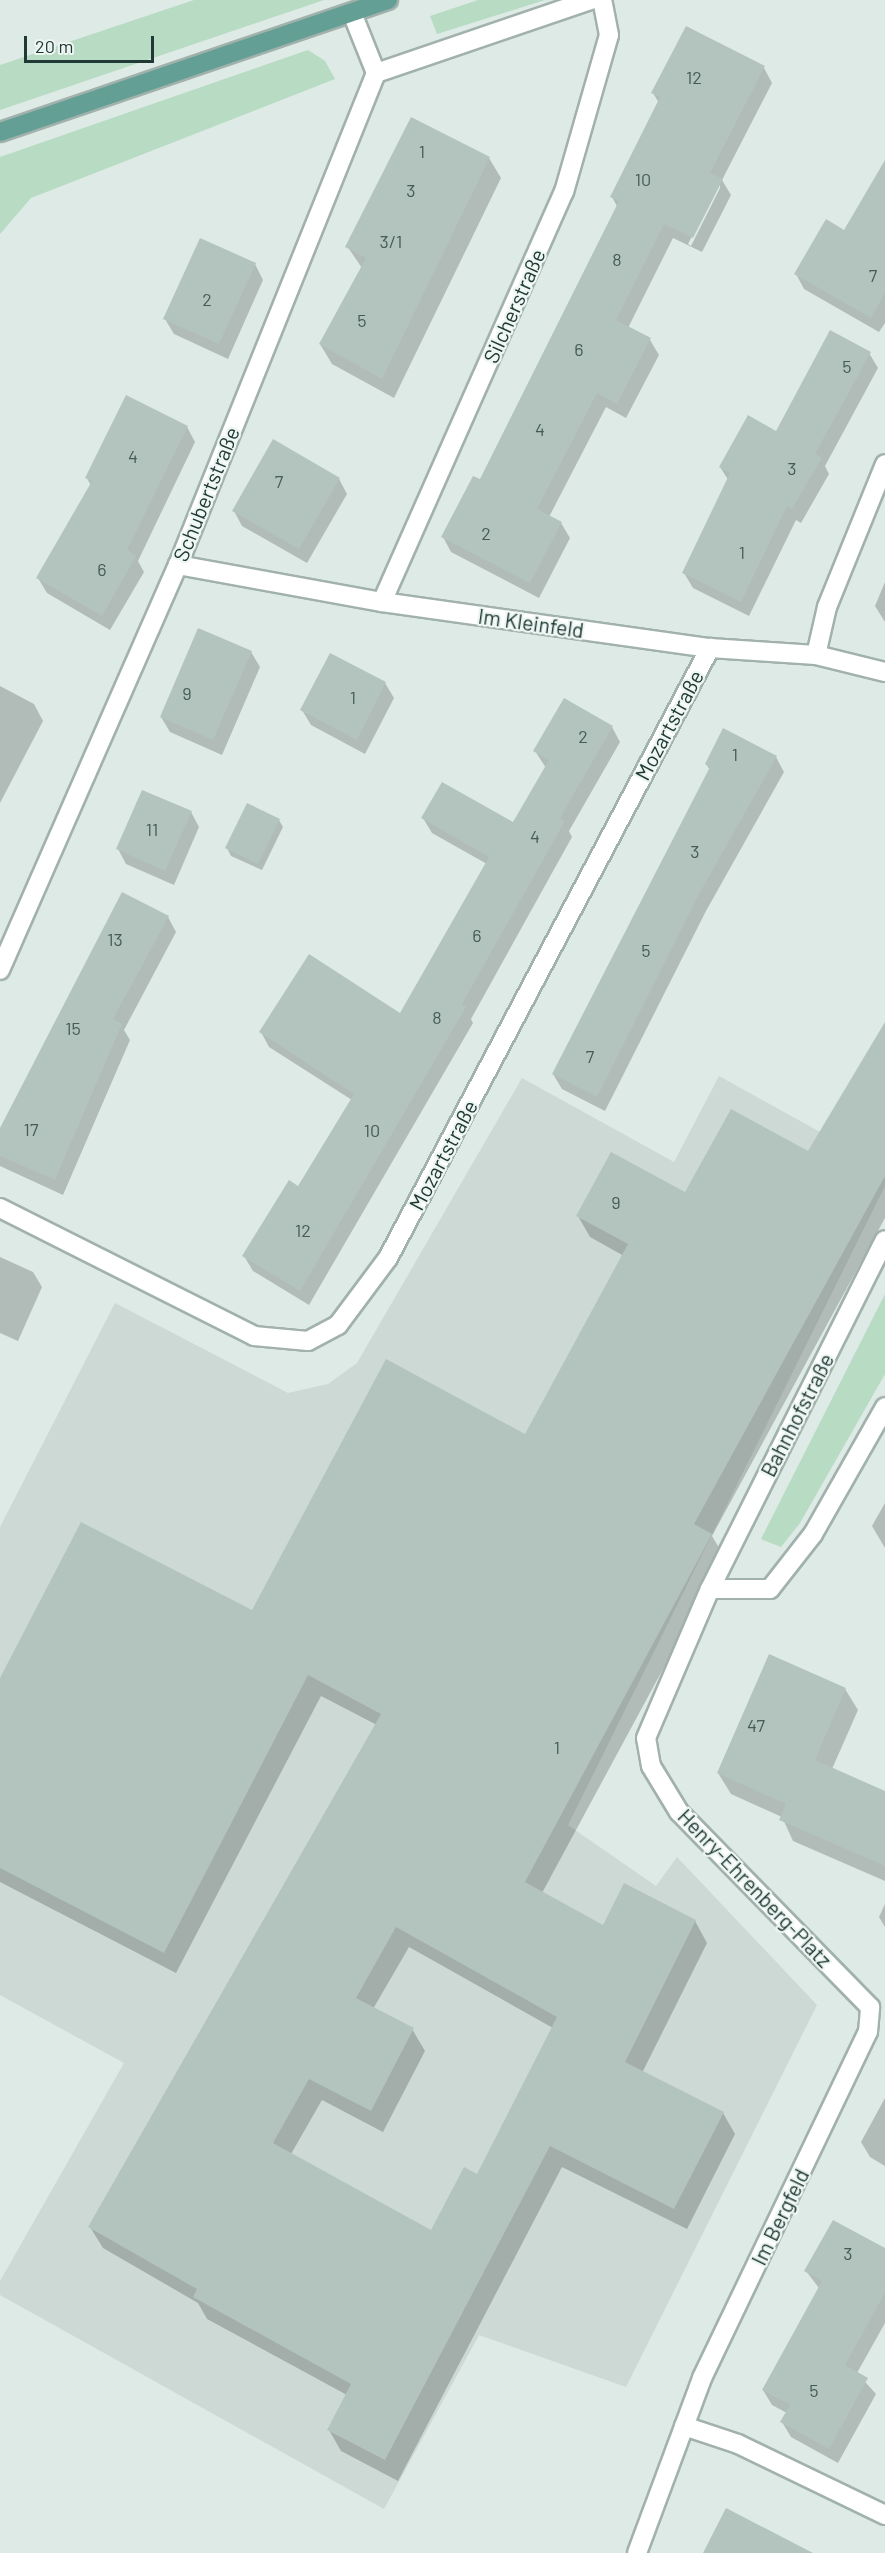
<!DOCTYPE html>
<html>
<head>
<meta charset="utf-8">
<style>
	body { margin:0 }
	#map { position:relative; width:885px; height:2553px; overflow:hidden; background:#deeae5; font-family:Barlow,sans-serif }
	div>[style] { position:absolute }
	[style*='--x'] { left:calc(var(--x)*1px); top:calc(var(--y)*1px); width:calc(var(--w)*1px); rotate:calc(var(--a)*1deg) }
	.built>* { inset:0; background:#ccd9d4 }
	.green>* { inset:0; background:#b7dbc3 }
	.shadow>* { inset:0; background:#0003 }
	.building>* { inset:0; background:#b3c4be }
	.roads { filter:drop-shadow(2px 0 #a1b1ac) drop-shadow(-2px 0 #a1b1ac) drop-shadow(0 2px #a1b1ac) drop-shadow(0 -2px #a1b1ac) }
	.minor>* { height:18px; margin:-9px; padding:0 9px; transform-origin:9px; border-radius:9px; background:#fff }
	.major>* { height:18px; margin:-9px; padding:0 9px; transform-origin:9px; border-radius:9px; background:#639f94 }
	span { translate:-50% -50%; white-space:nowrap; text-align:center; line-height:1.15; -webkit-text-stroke:4.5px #eef6f3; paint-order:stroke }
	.number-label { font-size:18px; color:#455c56 }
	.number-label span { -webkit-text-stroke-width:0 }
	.street-label { font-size:21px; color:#203934 }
	.scale { position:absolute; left:24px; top:36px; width:130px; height:27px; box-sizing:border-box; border:3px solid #203934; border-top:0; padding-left:8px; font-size:18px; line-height:21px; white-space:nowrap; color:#203934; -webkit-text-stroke:4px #eef6f3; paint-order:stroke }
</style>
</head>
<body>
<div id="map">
	<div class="built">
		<div style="clip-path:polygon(719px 1076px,885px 1168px,885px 1186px,568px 1825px,656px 1886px,677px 1857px,817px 2005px,626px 2387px,479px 2335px,384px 2509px,0 2295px,0 2281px,124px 2063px,0 1995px,0 1527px,115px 1303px,288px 1393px,328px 1384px,357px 1363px,522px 1078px,674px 1162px)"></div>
	</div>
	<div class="green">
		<div style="clip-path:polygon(194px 0,324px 0,0 110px,0 65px)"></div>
		<div style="clip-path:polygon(478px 0,545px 0,437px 34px,430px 16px)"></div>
		<div style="clip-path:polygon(308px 50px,325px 61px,335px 79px,31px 198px,0 234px,0 157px)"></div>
		<div style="clip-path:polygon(885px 1294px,885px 1374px,800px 1523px,781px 1547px,761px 1539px)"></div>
	</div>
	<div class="shadow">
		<div style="clip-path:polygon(evenodd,764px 68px,772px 83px,722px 180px,731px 195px,702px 252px,673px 238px,628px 328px,650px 340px,659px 355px,626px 418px,606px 407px,549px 517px,561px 523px,570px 538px,539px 598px,451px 552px,443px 537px,480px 481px,618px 208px,612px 197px,659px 103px,653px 93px,764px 68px,720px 181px,720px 188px,691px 246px,688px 244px,720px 181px)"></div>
		<div style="clip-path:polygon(489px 158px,501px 178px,394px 398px,332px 364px,320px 344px,362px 268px,347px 246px)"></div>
		<div style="clip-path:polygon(885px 163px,885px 323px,879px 332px,804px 289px,796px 274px,845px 232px)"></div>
		<div style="clip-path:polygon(255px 264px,263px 280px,228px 359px,174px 334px,165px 319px)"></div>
		<div style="clip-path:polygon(869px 353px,878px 368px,825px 466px,829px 474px,801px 523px,796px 520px,749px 616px,693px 588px,684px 573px,729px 481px,720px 467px,776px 433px)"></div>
		<div style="clip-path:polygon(187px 427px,195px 442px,138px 561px,144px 572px,110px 630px,47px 593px,38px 578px,91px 486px,87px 478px)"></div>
		<div style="clip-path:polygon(339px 479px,347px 494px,307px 563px,242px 526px,234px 511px)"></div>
		<div style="clip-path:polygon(885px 582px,885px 622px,875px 606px)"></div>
		<div style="clip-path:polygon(251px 652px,260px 667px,222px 755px,170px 732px,161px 717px)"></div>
		<div style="clip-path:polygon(385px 683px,394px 698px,365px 754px,311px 725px,302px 710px)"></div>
		<div style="clip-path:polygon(0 686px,34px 704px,43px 721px,0 803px)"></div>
		<div style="clip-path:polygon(612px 727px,620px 742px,569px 831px,572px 837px,471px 1019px,473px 1023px,309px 1305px,253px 1271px,244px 1256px,299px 1188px,352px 1100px,269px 1047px,261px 1032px,400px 1015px,487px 864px,432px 833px,423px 818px,513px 824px,546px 768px,535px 751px)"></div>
		<div style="clip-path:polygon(776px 757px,784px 772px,706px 911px,605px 1111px,562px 1089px,553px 1074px,710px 770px,706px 764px)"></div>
		<div style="clip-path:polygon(191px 812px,199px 827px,174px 885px,126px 864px,118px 849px)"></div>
		<div style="clip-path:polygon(279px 820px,283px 827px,262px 870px,231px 856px,227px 848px)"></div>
		<div style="clip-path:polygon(168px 917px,176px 932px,124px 1030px,130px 1040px,63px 1195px,0 1166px,0 1134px)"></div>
		<div style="clip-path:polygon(evenodd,885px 1024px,885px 1218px,712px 1536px,724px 1556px,542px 1893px,603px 1927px,695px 1921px,707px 1943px,642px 2073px,723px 2113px,735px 2134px,687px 2229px,562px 2167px,398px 2481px,341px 2451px,329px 2430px,347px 2395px,207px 2319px,198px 2303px,103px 2248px,90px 2227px,377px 1725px,321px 1696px,176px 1973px,0 1882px,0 1681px,252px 1612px,526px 1436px,624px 1256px,590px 1237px,578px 1216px,686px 1195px,809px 1153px,885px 1024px,409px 1947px,553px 2028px,478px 2176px,432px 2232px,291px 2154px,322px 2100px,383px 2132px,425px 2051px,412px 2029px,373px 2009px,409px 1947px)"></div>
		<div style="clip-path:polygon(0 1257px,33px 1272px,42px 1287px,18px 1341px,0 1333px)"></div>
		<div style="clip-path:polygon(885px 1503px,885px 1548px,872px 1526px)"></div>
		<div style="clip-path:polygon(845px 1689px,858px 1710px,832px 1769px,885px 1793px,885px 1881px,793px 1841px,782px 1817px,731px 1794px,718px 1773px)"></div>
		<div style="clip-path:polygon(885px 1904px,885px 1927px,879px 1917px)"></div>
		<div style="clip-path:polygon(885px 2098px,885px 2166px,870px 2157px,861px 2142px)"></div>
		<div style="clip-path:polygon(885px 2250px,885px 2323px,857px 2373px,876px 2394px,838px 2463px,791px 2437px,782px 2422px,787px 2413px,772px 2405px,763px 2390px,819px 2288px,806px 2271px)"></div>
	</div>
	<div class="building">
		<div style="clip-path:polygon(686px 26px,765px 66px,710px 173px,723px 179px,693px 238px,664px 224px,616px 320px,651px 338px,617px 404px,597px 393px,537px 509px,562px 522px,530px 583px,441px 537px,473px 476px,480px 479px,619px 201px,610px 197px,660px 97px,651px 93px)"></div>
		<div style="clip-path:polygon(411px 117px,490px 157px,382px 379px,319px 344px,366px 258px,345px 247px)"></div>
		<div style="clip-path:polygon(885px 160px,885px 293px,871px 318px,794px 274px,826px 219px,844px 230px)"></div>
		<div style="clip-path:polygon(200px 238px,256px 263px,219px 344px,163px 319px)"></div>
		<div style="clip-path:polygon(830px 330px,871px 352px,815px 454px,822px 458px,792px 509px,787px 506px,741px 602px,682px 573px,730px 473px,719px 467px,748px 415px,776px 431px)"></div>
		<div style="clip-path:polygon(126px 395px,188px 426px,127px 550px,136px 556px,102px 616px,36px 578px,92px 481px,85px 478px)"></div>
		<div style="clip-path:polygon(273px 439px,340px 478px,299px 549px,232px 511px)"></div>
		<div style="clip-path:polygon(198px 628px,252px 651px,213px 740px,160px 717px)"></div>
		<div style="clip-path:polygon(330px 653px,386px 682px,357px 740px,300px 710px)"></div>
		<div style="clip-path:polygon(564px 698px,613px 726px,560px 818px,565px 821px,462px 1004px,466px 1007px,300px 1291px,242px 1256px,289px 1180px,298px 1186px,354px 1094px,259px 1032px,309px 954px,400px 1013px,489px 857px,421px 818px,442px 782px,513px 822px,549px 760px,533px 751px)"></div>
		<div style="clip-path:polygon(723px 728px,777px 756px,698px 896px,597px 1097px,552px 1074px,710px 767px,705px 764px)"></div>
		<div style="clip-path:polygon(142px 790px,192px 811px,165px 871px,116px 849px)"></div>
		<div style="clip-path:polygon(247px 803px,280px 819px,258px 864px,225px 848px)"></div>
		<div style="clip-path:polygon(122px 892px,169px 916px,113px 1019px,122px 1024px,55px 1180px,0 1156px,0 1128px)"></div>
		<div style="clip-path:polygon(evenodd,885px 1022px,885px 1176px,694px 1524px,712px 1534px,525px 1882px,603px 1925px,624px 1883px,696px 1920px,625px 2062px,724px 2112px,674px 2209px,550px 2146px,385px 2460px,327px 2430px,351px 2384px,193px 2297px,197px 2289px,88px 2227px,381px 1714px,308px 1675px,164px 1953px,0 1868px,0 1678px,81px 1522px,252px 1610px,386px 1359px,525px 1434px,628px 1244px,576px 1216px,611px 1152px,685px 1192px,731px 1109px,808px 1151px,885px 1022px,396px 1927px,557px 2017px,477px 2174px,464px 2167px,431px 2230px,273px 2143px,309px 2079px,371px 2111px,414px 2028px,356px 1998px,396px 1927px)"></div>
		<div style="clip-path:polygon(769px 1654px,846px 1688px,815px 1760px,885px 1791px,885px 1866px,779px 1820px,786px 1804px,717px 1773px)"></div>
		<div style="clip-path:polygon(833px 2220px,885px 2248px,885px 2293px,845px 2365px,868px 2378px,829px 2449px,780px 2422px,790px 2405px,762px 2390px,822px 2281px,804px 2271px)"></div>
		<div style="clip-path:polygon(726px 2508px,813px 2553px,703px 2553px)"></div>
	</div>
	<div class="roads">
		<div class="minor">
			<div style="--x:376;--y:73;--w:227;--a:-18.8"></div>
			<div style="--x:178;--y:565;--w:207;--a:10.3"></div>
			<div style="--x:382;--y:602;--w:331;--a:8"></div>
			<div style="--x:710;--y:648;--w:106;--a:3.8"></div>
			<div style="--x:816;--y:655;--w:71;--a:13.8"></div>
			<div style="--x:382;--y:602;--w:449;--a:-66.1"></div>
			<div style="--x:564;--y:192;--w:163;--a:-74"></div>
			<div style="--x:609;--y:35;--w:36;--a:-101"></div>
			<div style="--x:816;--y:655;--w:49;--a:-77.1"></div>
			<div style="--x:827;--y:607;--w:154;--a:-67.9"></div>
			<div style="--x:0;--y:970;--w:442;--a:-66.3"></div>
			<div style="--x:178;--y:565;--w:530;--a:-68.08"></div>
			<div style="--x:376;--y:73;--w:65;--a:-111.8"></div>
			<div style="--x:0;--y:1208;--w:284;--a:26.7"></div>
			<div style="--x:254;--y:1336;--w:54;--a:5.3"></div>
			<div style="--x:308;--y:1341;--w:34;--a:-28"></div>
			<div style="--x:338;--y:1325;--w:84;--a:-53.3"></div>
			<div style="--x:388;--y:1258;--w:690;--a:-62.17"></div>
			<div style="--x:710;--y:1589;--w:60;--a:0"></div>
			<div style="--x:770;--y:1589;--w:70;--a:-52"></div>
			<div style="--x:813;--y:1534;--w:146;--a:-60.4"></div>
			<div style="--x:870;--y:2007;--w:273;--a:-134.4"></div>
			<div style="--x:679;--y:1812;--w:54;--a:-121.3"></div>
			<div style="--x:651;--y:1766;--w:28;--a:-100"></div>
			<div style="--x:646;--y:1738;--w:162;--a:-66.8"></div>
			<div style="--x:710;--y:1589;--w:390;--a:-63.4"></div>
			<div style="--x:684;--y:2426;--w:57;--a:18.4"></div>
			<div style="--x:738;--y:2444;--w:163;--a:25.8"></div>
			<div style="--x:637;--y:2553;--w:187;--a:-69.6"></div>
			<div style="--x:702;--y:2378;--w:384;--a:-64.4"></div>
			<div style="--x:868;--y:2032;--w:25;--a:-85"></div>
		</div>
		<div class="major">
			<div style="--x:0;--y:132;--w:410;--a:-18.8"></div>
		</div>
	</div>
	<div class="number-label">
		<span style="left:694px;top:77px">12</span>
		<span style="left:422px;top:151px">1</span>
		<span style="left:643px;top:179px">10</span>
		<span style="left:411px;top:190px">3</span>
		<span style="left:391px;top:241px">3/1</span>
		<span style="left:617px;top:259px">8</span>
		<span style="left:873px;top:275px">7</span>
		<span style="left:207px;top:299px">2</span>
		<span style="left:362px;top:320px">5</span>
		<span style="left:579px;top:349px">6</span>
		<span style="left:847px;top:366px">5</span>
		<span style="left:540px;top:429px">4</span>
		<span style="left:133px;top:456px">4</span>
		<span style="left:792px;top:468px">3</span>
		<span style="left:279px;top:481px">7</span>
		<span style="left:486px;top:533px">2</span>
		<span style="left:742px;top:552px">1</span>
		<span style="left:102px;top:569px">6</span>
		<span style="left:187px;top:693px">9</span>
		<span style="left:353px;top:697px">1</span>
		<span style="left:583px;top:736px">2</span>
		<span style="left:735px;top:754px">1</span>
		<span style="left:152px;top:829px">11</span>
		<span style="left:535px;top:836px">4</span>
		<span style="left:695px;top:851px">3</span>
		<span style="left:477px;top:935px">6</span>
		<span style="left:115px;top:939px">13</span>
		<span style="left:646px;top:950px">5</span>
		<span style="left:437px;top:1017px">8</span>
		<span style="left:73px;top:1028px">15</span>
		<span style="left:590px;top:1056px">7</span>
		<span style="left:31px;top:1129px">17</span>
		<span style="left:372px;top:1130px">10</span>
		<span style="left:616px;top:1202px">9</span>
		<span style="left:303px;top:1230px">12</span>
		<span style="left:756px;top:1725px">47</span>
		<span style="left:557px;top:1747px">1</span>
		<span style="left:848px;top:2253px">3</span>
		<span style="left:814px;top:2390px">5</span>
	</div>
	<div class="street-label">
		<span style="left:514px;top:306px;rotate:-66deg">Silcherstraße</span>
		<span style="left:206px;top:494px;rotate:-68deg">Schubertstraße</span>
		<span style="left:531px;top:623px;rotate:8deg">Im Kleinfeld</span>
		<span style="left:669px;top:725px;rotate:-62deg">Mozartstraße</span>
		<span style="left:443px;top:1155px;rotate:-62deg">Mozartstraße</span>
		<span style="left:797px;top:1415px;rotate:-63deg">Bahnhofstraße</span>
		<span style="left:755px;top:1888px;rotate:46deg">Henry-Ehrenberg-Platz</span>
		<span style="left:780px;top:2217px;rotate:-64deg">Im Bergfeld</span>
	</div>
	<div class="scale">20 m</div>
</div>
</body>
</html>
